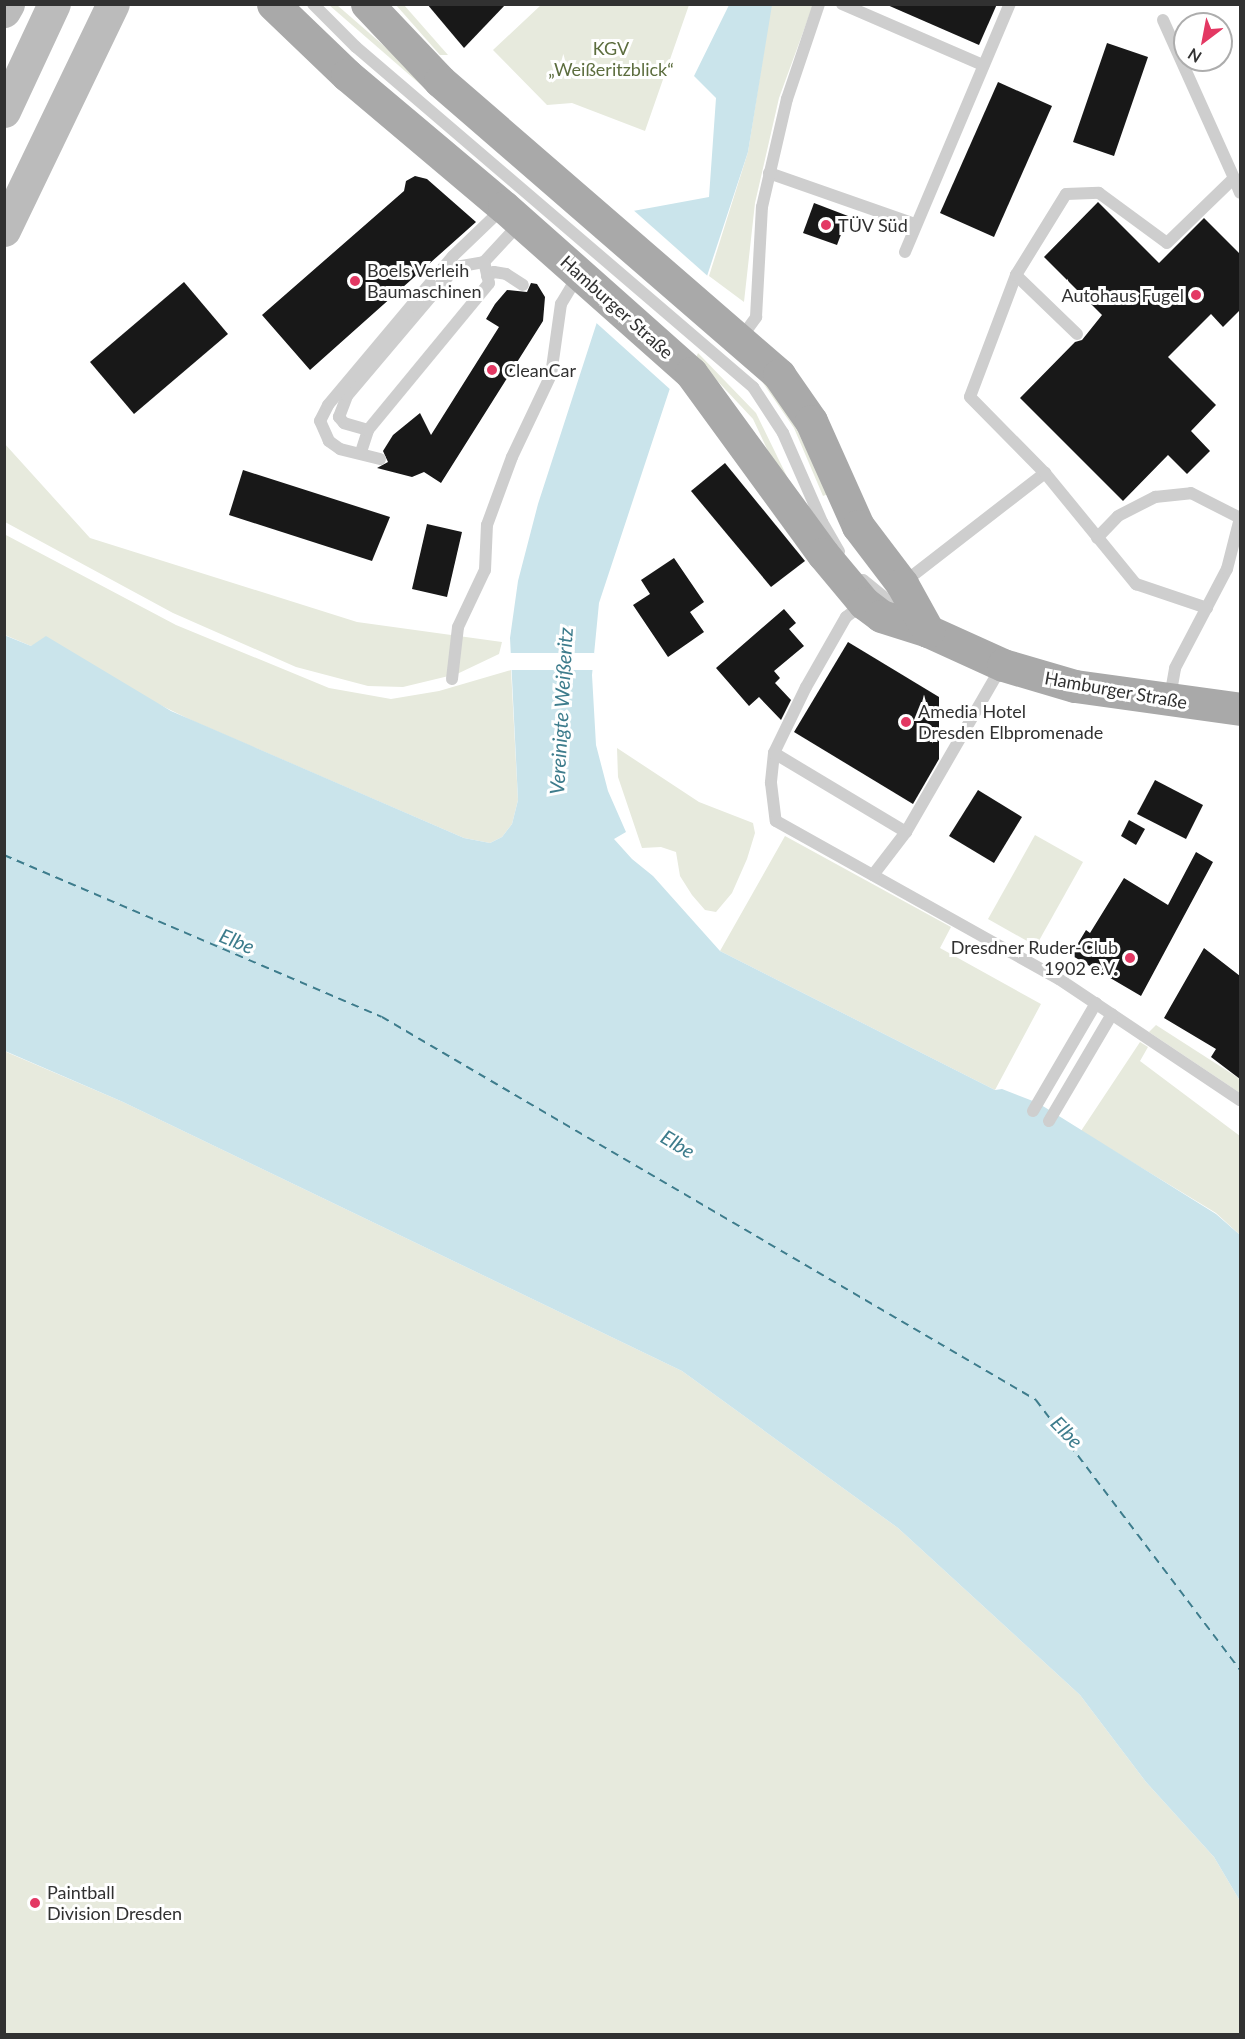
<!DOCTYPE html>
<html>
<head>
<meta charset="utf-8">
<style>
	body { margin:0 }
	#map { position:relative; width:1245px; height:2039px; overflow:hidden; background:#fff; font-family:Lato,sans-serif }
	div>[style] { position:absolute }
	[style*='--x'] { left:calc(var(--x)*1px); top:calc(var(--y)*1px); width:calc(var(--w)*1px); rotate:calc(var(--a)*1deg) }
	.green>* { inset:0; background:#e7eadd }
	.water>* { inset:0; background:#cae4eb }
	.pier>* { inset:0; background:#fff }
	.ferry>* { height:1.5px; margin-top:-0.75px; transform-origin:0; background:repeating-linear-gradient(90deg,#3d7c8c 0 8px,transparent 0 14px) }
	.building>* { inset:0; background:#181818 }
	.service>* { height:12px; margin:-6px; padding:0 6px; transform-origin:6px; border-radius:6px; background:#cecece }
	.secondary>* { height:33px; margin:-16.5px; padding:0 16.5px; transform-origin:16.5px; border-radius:16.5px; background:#bbb }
	.primary>* { height:33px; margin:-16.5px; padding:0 16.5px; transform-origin:16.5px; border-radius:16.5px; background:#a9a9a9 }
	.dots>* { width:16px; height:16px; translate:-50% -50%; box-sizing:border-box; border:3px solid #fff; border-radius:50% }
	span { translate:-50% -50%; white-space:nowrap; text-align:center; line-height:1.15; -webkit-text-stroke:6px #fff; paint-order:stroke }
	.park-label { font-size:18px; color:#5c6d3e }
	.poi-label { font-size:18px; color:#313131 }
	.left { translate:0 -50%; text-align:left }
	.right { translate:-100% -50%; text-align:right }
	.street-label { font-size:18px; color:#313131 }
	.water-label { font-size:20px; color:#3d7c8c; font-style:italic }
	.frame { position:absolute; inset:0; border:6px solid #313131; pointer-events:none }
	.north { position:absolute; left:1173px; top:12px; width:60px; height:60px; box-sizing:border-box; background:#fff; border:2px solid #adadad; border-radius:50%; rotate:212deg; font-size:16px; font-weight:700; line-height:24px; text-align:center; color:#313131 }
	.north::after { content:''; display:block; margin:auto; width:21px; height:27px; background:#e33863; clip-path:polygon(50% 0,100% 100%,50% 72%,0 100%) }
</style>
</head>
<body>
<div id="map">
	<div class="green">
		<div style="clip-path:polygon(329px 5px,337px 5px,592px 227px,589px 231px)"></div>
		<div style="clip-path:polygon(396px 5px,404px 5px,448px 55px,440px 55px)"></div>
		<div style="clip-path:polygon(541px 5px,689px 5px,645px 131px,572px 103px,547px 105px,493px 50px)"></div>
		<div style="clip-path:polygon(771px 5px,813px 5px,779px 98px,755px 203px,744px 302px,709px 276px,748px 152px)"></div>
		<div style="clip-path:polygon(698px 353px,756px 413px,795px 493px,789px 496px,753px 419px,696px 358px)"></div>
		<div style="clip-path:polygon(761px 380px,781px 397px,828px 494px,823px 496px,794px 428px)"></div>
		<div style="clip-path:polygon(4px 443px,90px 538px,357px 622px,502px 642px,499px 654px,457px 674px,403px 687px,368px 686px,296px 667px,173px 613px,5px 522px)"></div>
		<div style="clip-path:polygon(4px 534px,176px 625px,329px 688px,391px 699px,439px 691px,511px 670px,518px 800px,512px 824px,502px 837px,490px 843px,464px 838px,193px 721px,37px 645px,31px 646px,5px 635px)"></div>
		<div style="clip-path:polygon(617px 748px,699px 802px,753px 823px,755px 833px,747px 859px,732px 893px,716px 912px,705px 910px,692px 895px,680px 876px,676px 852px,661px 847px,642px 848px,618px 777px)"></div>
		<div style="clip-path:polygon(1035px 835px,1083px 862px,1036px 946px,988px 919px)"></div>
		<div style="clip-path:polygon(785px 836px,951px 927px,940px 948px,1041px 1004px,995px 1090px,720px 951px)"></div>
		<div style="clip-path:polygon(1156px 1025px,1240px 1079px,1240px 1093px,1149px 1032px)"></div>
		<div style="clip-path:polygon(1140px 1042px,1148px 1047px,1140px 1061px,1240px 1136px,1240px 1235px,1216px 1213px,1081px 1131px)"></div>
		<div style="clip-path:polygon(4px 1051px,123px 1102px,682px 1371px,898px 1528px,1080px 1695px,1146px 1782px,1214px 1857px,1240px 1901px,1240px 2034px,5px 2034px)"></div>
	</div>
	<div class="water">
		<div style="clip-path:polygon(729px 5px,772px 5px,748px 152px,599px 603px,592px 675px,596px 745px,608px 791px,626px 832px,614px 839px,632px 859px,653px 876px,720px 951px,995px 1090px,1002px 1089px,1038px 1103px,1216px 1214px,1240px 1235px,1240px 1901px,1214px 1857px,1146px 1782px,1080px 1695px,898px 1528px,682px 1371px,123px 1102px,5px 1051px,4px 635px,31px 646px,46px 636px,171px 711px,464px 838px,490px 843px,502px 837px,512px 824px,518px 800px,510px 638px,518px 581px,538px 504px,633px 211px,709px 197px,716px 98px,694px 76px)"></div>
	</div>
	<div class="pier">
		<div style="clip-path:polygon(631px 208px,711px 279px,672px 391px,592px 319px)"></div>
		<div style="clip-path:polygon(507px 653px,594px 653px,594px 670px,508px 670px)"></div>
	</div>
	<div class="ferry">
		<div style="--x:4;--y:855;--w:411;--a:23.2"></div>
		<div style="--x:382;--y:1017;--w:758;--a:30.35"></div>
		<div style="--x:1036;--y:1400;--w:338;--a:52.9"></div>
	</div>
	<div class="building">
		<div style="clip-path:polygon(427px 4px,506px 4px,464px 48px)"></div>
		<div style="clip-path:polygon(885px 4px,997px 4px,979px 45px)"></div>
		<div style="clip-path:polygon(1107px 43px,1148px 57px,1114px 156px,1073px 142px)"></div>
		<div style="clip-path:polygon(998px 82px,1052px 106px,994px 237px,940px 213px)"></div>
		<div style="clip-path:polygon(415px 176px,427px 179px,476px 222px,310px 370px,262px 315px,404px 191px,406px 181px)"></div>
		<div style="clip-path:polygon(1098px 202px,1159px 263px,1204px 218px,1240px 254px,1240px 310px,1223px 327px,1211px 314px,1168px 357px,1216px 405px,1191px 431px,1210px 451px,1187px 474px,1168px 455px,1123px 501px,1020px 398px,1075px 342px,1082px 340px,1102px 315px,1044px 257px)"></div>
		<div style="clip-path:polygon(814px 203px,848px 216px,837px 245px,803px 233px)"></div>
		<div style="clip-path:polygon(184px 282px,228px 334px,134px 414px,90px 362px)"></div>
		<div style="clip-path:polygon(531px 283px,537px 284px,545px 297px,543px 321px,441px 483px,424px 472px,412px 477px,377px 468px,388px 462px,383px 451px,393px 435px,420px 413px,431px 435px,499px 327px,486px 319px,495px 304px,507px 290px,527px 292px)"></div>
		<div style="clip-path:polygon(725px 463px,805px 561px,771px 587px,691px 491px)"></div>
		<div style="clip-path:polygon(243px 470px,390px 517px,372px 561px,229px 515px)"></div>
		<div style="clip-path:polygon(427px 524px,462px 532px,447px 597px,412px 589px)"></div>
		<div style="clip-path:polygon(674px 558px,704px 602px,690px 612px,704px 632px,668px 657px,633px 605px,650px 594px,641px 580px)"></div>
		<div style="clip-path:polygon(784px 609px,796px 623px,789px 629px,804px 646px,774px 671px,780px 678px,775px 683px,791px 700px,781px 720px,759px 697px,749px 706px,716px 668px)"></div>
		<div style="clip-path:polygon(848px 642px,939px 697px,939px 759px,913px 804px,794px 732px)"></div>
		<div style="clip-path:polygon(1155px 780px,1203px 805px,1186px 839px,1137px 814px)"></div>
		<div style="clip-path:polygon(978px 790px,1022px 817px,994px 863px,949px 836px)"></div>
		<div style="clip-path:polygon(1129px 820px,1145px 829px,1136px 845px,1121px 836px)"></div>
		<div style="clip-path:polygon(1196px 852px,1213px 862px,1141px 996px,1071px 955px,1086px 930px,1090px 933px,1124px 878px,1168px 905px)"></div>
		<div style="clip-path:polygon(1204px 948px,1240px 976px,1240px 1079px,1211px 1057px,1216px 1049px,1164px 1018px)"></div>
	</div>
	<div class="service">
		<div style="--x:313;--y:4;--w:61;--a:45"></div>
		<div style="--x:356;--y:47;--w:523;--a:40.58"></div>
		<div style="--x:753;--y:387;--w:55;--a:56.9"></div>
		<div style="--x:783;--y:433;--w:97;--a:66.3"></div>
		<div style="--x:822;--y:522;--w:34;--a:60"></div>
		<div style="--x:842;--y:4;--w:154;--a:23.4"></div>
		<div style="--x:1163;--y:20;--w:173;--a:65.8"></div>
		<div style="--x:769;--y:173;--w:155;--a:19.3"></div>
		<div style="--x:905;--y:252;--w:269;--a:-67.1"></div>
		<div style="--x:1016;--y:275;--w:130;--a:110.7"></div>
		<div style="--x:970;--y:397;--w:107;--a:45.4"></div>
		<div style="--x:487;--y:276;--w:8;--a:-30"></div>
		<div style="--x:494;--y:272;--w:12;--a:9"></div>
		<div style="--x:506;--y:274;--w:20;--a:33"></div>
		<div style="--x:1077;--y:334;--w:85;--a:-136"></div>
		<div style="--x:1016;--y:275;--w:95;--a:-58.3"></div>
		<div style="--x:1066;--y:194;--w:33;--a:-2"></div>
		<div style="--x:1099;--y:193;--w:84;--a:36.3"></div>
		<div style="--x:1167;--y:243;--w:93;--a:-44.1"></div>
		<div style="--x:1234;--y:178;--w:16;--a:68"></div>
		<div style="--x:741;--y:338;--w:26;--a:-54"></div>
		<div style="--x:756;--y:317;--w:110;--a:-86.9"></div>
		<div style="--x:762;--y:207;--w:111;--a:-77"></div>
		<div style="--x:787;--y:99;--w:100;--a:-71.4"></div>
		<div style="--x:368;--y:430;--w:25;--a:-164"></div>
		<div style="--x:344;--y:423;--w:8;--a:-130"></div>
		<div style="--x:339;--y:417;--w:22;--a:-69"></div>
		<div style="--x:347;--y:396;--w:169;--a:-49.8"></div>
		<div style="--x:456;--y:267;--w:28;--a:-10"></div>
		<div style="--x:484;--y:262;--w:54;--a:-47.2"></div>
		<div style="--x:361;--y:452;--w:23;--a:-72"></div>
		<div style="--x:368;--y:430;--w:190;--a:-50.5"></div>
		<div style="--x:489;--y:283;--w:22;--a:-103"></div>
		<div style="--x:380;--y:459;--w:41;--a:-166"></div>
		<div style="--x:340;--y:449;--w:14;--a:-144"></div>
		<div style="--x:329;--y:441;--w:22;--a:-114"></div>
		<div style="--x:320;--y:421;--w:18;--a:-63"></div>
		<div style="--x:328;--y:405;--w:194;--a:-50"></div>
		<div style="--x:453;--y:256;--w:69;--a:-43.8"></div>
		<div style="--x:1097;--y:538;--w:30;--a:-46"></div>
		<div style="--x:1118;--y:516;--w:42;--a:-27.2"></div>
		<div style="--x:1155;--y:497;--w:36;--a:-6"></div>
		<div style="--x:1191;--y:493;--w:55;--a:27"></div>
		<div style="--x:863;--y:580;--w:49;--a:39.2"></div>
		<div style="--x:903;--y:583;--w:180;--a:-37.8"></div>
		<div style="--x:1045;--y:473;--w:144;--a:50.7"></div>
		<div style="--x:1136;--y:584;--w:75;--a:18.7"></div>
		<div style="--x:862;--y:605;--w:20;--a:143"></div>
		<div style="--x:846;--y:617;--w:81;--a:119.7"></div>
		<div style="--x:806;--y:687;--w:73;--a:115.9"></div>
		<div style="--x:774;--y:753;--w:30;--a:96"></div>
		<div style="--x:771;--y:783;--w:38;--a:83"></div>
		<div style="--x:776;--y:821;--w:324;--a:29.2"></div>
		<div style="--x:1059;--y:979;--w:218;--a:33.8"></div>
		<div style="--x:452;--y:679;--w:52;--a:-83.4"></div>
		<div style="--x:458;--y:627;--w:63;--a:-64.7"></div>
		<div style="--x:485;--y:570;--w:45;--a:-87.5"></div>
		<div style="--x:487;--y:525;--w:72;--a:-69.8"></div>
		<div style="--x:512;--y:457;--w:91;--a:-64.6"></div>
		<div style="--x:551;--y:375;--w:72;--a:-82"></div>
		<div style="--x:561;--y:304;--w:35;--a:-59"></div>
		<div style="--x:1170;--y:697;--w:29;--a:-80"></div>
		<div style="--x:1175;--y:668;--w:112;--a:-62.3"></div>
		<div style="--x:1227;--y:569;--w:53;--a:-75.7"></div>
		<div style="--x:774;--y:753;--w:154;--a:30.9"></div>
		<div style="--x:906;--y:832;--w:192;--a:-60"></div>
		<div style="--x:873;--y:875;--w:54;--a:-52.5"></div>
		<div style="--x:1033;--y:1111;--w:125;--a:-59.7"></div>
		<div style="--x:1049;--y:1121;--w:124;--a:-59.5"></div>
	</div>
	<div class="secondary">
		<div style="--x:4;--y:11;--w:8;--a:-60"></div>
		<div style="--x:4;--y:111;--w:118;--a:-65"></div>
		<div style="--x:4;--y:230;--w:251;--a:-64.3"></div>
	</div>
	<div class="primary">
		<div style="--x:273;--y:4;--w:103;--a:43.8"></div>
		<div style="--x:347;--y:75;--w:205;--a:40.1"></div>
		<div style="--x:504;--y:207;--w:250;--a:41.6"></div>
		<div style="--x:691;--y:373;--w:224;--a:53.9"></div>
		<div style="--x:823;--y:554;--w:64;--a:50.1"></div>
		<div style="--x:864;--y:603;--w:21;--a:37"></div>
		<div style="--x:881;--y:616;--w:49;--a:17.7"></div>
		<div style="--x:928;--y:631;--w:82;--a:24.4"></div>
		<div style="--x:1003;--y:665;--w:75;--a:16.3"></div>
		<div style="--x:1075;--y:686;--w:167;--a:7.9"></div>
		<div style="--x:367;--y:4;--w:106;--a:46.5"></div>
		<div style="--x:440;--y:81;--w:449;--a:40.9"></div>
		<div style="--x:779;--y:375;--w:56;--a:55.2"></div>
		<div style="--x:811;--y:421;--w:115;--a:65.9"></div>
		<div style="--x:858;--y:526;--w:73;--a:52.8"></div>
		<div style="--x:902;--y:584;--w:54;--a:61"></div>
	</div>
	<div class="dots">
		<div style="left:826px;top:225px;background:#e33863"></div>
		<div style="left:355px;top:281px;background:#e33863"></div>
		<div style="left:1196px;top:295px;background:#e33863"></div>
		<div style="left:492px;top:370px;background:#e33863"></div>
		<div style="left:906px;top:722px;background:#e33863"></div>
		<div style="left:1130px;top:958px;background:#e33863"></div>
		<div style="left:35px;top:1903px;background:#e33863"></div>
	</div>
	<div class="park-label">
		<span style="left:611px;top:59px">KGV<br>„Weißeritzblick“</span>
	</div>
	<div class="poi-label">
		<span class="left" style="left:838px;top:225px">TÜV Süd</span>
		<span class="left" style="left:367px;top:281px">Boels Verleih<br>Baumaschinen</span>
		<span class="right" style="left:1184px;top:295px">Autohaus Fugel</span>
		<span class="left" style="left:504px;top:370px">CleanCar</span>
		<span class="left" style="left:918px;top:722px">Amedia Hotel<br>Dresden Elbpromenade</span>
		<span class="right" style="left:1118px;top:958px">Dresdner Ruder-Club<br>1902 e.V.</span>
		<span class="left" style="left:47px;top:1903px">Paintball<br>Division Dresden</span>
	</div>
	<div class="street-label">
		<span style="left:617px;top:307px;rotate:42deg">Hamburger Straße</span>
		<span style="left:1116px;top:690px;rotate:10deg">Hamburger Straße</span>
	</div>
	<div class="water-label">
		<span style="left:561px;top:711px;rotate:-87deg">Vereinigte Weißeritz</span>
		<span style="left:237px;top:941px;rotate:22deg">Elbe</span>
		<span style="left:678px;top:1144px;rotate:31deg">Elbe</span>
		<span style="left:1067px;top:1432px;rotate:46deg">Elbe</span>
	</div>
	<div class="frame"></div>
	<div class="north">N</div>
</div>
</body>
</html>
